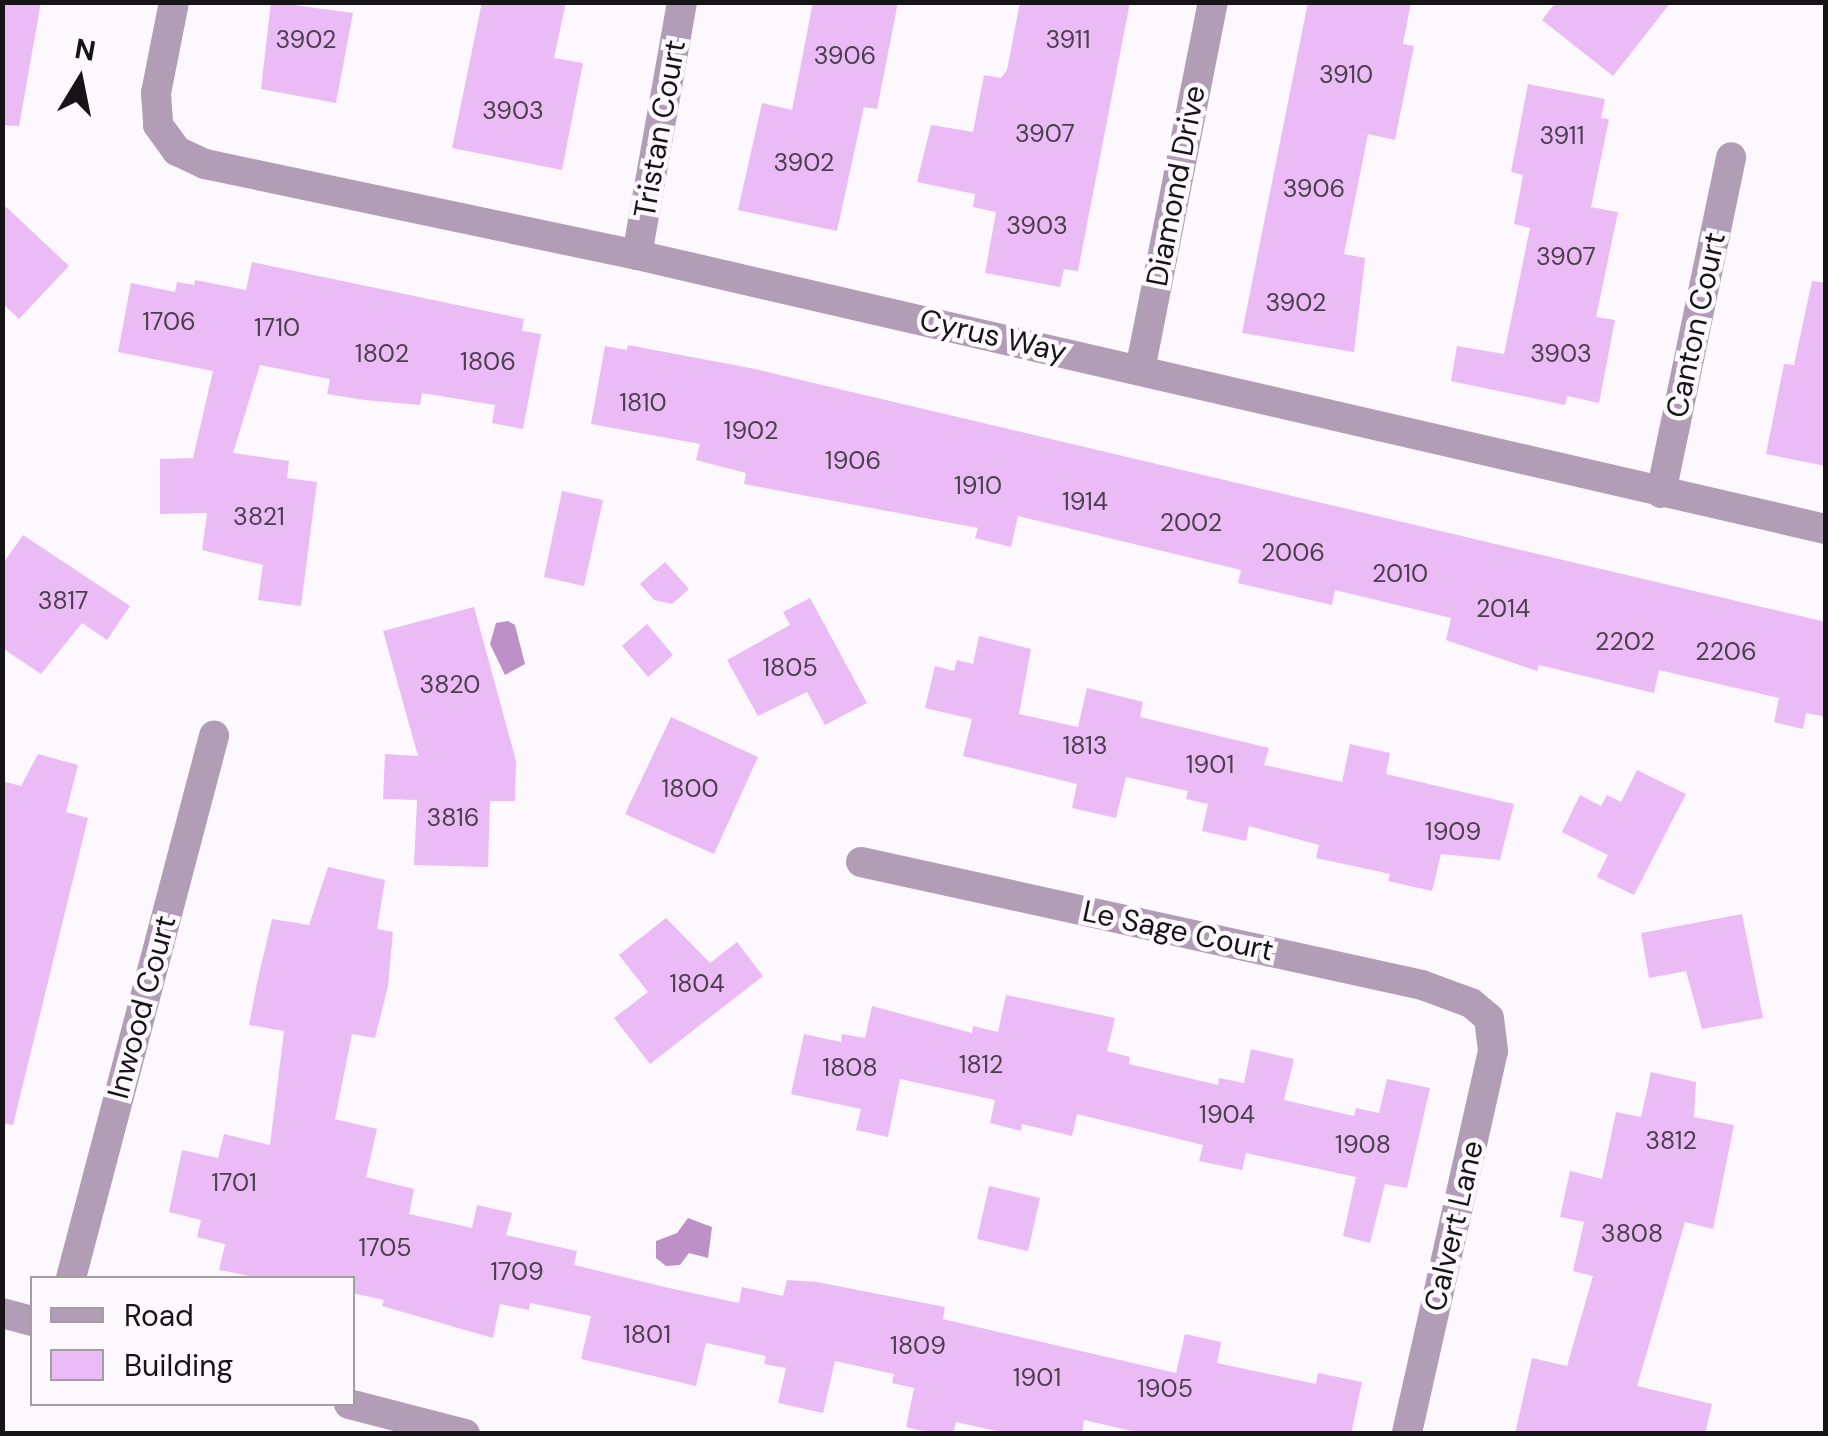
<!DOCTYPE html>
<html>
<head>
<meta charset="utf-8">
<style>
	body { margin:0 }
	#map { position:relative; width:1828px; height:1436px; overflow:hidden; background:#fdf8fe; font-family:"DM Sans",sans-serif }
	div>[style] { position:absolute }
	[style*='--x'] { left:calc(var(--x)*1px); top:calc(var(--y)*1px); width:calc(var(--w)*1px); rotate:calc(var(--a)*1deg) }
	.water>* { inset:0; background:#bd90c7 }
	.building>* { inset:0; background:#ebbbf5 }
	.street>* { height:30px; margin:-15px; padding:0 15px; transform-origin:15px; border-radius:15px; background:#b29db6 }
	span { translate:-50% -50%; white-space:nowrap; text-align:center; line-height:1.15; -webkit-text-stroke:9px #fdf8fe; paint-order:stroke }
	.number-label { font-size:25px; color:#4b3e4e }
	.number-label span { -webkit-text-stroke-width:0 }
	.street-label { font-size:30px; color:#161416 }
	.frame { position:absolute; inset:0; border:5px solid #161416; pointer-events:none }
	.legend { position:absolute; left:30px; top:1276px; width:325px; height:130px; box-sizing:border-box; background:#fdf8fe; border:2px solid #a19da1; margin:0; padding:12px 18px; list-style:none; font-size:30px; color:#161416 }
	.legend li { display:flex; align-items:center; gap:20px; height:50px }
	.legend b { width:50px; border:2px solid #a19da1 }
	.north { position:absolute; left:30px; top:30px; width:100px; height:100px; -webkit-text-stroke:8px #fdf8fe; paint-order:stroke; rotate:10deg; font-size:28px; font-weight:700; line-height:40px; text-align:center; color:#161416 }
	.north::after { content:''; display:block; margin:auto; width:35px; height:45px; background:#161416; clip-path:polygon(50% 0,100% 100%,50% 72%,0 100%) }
</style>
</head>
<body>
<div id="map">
	<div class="water">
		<div style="clip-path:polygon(508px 621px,515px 625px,525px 664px,505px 675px,490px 644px,496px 623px)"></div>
		<div style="clip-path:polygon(688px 1218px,712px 1227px,708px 1258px,689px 1253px,680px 1265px,666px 1266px,656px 1258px,656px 1241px,677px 1233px)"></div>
	</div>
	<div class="building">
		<div style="clip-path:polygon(2px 2px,41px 2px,19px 126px,2px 125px)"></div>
		<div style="clip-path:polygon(271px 2px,353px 13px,336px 103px,261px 89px)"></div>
		<div style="clip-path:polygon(482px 2px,566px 2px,554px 58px,583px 63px,562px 170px,452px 148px)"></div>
		<div style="clip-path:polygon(813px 2px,898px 2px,877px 109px,864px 107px,837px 231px,738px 210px,762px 103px,792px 110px)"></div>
		<div style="clip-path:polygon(1020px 2px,1130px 2px,1078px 271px,1064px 269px,1060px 287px,985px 273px,996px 212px,973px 207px,975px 194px,917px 182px,931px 125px,973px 132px,984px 75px,1001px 78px,1007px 70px)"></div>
		<div style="clip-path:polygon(1308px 2px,1411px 2px,1403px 44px,1414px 46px,1395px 140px,1368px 134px,1344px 254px,1365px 258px,1354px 352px,1242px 333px)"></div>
		<div style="clip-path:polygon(1556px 2px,1671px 2px,1613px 76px,1542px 20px)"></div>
		<div style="clip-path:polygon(1528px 84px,1605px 99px,1601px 118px,1609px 119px,1591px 207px,1618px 212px,1596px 317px,1615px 320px,1599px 403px,1567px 396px,1565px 405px,1451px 381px,1457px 346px,1504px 354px,1530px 228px,1514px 224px,1523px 175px,1511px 172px)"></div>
		<div style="clip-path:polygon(2px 203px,69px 266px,19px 319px,2px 303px)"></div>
		<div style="clip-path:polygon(252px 262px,524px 319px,522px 331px,541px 334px,523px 429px,492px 423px,495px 405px,422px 393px,420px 405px,364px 400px,327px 394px,330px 379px,260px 365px,233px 453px,289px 461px,287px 478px,317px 482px,301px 606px,258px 600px,263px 565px,202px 550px,207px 513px,160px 514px,160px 459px,193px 458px,213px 371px,118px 352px,131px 283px,175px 292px,177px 282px,194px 285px,195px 280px,246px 290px)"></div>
		<div style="clip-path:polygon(1812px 281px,1826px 283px,1826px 466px,1766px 454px,1784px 364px,1794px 365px)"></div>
		<div style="clip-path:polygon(628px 345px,755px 369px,1826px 622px,1826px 717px,1806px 713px,1803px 729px,1774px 722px,1779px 698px,1659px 670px,1654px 693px,1539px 665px,1537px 671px,1446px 640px,1451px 618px,1335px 590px,1332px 605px,1238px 583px,1241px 570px,1018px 516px,1011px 547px,975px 538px,978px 528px,744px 484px,746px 473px,696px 460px,700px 444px,591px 424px,605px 346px,627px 350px)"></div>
		<div style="clip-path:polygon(562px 491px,603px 500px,584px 586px,544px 577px)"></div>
		<div style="clip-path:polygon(23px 535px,130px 606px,107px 640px,82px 623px,41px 674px,2px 648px,2px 565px)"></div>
		<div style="clip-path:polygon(665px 562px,689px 589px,672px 604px,654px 600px,640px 584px)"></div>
		<div style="clip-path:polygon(810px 598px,867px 703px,825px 725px,807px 692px,758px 716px,727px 660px,790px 625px,783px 612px)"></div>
		<div style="clip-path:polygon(474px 607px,516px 761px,515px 801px,490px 801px,488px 867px,414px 865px,417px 800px,383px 799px,385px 754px,418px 756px,383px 631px)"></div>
		<div style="clip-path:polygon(647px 624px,673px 655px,648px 677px,622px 646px)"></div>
		<div style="clip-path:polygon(979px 636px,1031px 649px,1019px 714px,1078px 727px,1087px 688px,1143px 702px,1140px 717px,1269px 748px,1264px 765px,1342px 782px,1350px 744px,1390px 753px,1386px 774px,1514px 804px,1500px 860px,1441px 854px,1432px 891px,1388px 881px,1390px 874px,1316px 858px,1319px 845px,1249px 826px,1246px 841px,1202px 831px,1208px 804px,1186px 799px,1188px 791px,1126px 777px,1116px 818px,1072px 808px,1077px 784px,963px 756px,972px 719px,925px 708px,935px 666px,954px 671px,957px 660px,973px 664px)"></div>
		<div style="clip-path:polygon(671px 717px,758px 757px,714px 854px,625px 814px)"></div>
		<div style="clip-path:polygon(38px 754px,78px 765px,66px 812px,88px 818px,13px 1125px,2px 1123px,2px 781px,21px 786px)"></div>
		<div style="clip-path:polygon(1637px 770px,1686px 794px,1634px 895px,1597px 877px,1608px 855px,1562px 832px,1580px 795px,1601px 806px,1607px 795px,1621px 802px)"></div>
		<div style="clip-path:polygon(328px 867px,385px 880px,377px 929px,393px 932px,388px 986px,375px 1038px,352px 1034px,335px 1119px,377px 1129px,366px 1177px,414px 1189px,409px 1214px,472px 1228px,477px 1205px,512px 1213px,506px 1235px,577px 1251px,574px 1265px,669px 1288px,739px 1303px,742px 1287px,783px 1296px,787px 1280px,817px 1282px,945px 1307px,943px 1319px,1176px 1373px,1185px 1334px,1221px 1342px,1217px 1363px,1316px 1384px,1318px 1373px,1362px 1382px,1351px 1434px,1145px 1434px,1084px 1420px,1082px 1434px,1010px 1434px,956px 1422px,953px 1434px,936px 1434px,906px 1427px,914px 1388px,892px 1383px,894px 1374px,835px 1361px,823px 1413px,778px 1403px,786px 1368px,764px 1364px,766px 1356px,706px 1343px,696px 1386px,581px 1359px,591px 1316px,530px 1303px,529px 1310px,500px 1304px,493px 1338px,382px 1306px,384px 1300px,352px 1293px,352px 1278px,260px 1278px,219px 1270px,225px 1244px,197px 1237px,201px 1220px,169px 1212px,182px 1150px,218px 1158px,224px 1134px,270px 1145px,284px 1031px,249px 1025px,257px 983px,272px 919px,309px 925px)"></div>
		<div style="clip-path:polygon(1742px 914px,1763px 1018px,1702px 1029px,1686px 971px,1649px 978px,1641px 933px)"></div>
		<div style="clip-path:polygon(666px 918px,710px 963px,737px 942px,763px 976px,650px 1064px,614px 1018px,648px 992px,619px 955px)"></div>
		<div style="clip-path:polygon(1006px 995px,1115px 1018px,1107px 1051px,1130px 1057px,1129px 1064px,1218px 1085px,1219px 1078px,1244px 1083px,1251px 1049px,1294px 1059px,1284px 1100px,1354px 1116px,1356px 1108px,1379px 1113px,1387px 1079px,1430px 1088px,1407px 1188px,1385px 1184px,1370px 1243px,1343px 1236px,1356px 1177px,1246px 1153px,1242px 1170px,1199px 1161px,1203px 1145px,1077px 1114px,1072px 1136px,1022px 1124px,1021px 1131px,990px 1123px,995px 1100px,900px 1079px,888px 1137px,856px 1130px,861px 1109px,791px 1094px,804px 1034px,841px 1042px,842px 1034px,865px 1038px,872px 1006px,972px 1033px,973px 1026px,998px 1032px)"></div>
		<div style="clip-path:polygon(1651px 1072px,1696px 1082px,1694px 1117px,1734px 1125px,1713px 1229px,1685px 1222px,1637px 1386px,1712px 1404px,1705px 1434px,1515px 1434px,1532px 1358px,1567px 1366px,1593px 1276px,1573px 1271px,1584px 1222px,1560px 1217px,1570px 1171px,1602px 1179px,1616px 1112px,1641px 1117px)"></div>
		<div style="clip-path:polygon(989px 1186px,1040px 1198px,1028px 1251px,977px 1239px)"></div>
	</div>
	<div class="street">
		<div style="--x:174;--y:2;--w:93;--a:101.2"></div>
		<div style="--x:156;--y:93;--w:32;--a:86"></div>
		<div style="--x:158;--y:125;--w:32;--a:54"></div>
		<div style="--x:177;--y:151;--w:31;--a:25"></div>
		<div style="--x:205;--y:164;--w:441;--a:11.9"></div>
		<div style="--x:637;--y:255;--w:1220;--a:12.98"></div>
		<div style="--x:637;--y:255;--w:257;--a:-79.9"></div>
		<div style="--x:1140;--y:370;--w:375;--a:-78.8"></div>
		<div style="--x:1661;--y:493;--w:343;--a:-78.2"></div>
		<div style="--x:861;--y:862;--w:574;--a:12.37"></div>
		<div style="--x:1422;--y:985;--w:52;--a:20.2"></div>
		<div style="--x:1471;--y:1003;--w:23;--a:40"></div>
		<div style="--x:1489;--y:1018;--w:33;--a:83"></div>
		<div style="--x:1493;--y:1051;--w:393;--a:102.7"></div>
		<div style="--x:71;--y:1278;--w:561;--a:-75.22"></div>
		<div style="--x:2;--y:1313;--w:31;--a:15"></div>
		<div style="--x:349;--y:1404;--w:120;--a:14.5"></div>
	</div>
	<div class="number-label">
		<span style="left:306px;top:40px">3902</span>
		<span style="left:1068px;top:40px">3911</span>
		<span style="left:845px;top:56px">3906</span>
		<span style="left:1346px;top:75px">3910</span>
		<span style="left:513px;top:111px">3903</span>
		<span style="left:1045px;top:134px">3907</span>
		<span style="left:1562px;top:136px">3911</span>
		<span style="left:804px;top:163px">3902</span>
		<span style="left:1314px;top:189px">3906</span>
		<span style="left:1037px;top:226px">3903</span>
		<span style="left:1566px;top:257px">3907</span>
		<span style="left:1296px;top:303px">3902</span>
		<span style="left:169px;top:322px">1706</span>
		<span style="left:277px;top:328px">1710</span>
		<span style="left:382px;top:354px">1802</span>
		<span style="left:1561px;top:354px">3903</span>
		<span style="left:488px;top:362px">1806</span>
		<span style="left:643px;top:403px">1810</span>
		<span style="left:751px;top:431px">1902</span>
		<span style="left:853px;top:461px">1906</span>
		<span style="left:978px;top:486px">1910</span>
		<span style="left:1085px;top:502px">1914</span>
		<span style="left:259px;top:517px">3821</span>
		<span style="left:1191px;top:523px">2002</span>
		<span style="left:1293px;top:553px">2006</span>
		<span style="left:1400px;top:574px">2010</span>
		<span style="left:63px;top:601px">3817</span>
		<span style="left:1503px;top:609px">2014</span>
		<span style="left:1625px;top:642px">2202</span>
		<span style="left:1726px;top:652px">2206</span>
		<span style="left:790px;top:668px">1805</span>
		<span style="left:450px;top:685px">3820</span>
		<span style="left:1085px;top:746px">1813</span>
		<span style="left:1210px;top:765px">1901</span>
		<span style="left:690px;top:789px">1800</span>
		<span style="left:453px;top:818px">3816</span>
		<span style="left:1453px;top:832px">1909</span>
		<span style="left:697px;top:984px">1804</span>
		<span style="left:981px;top:1065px">1812</span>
		<span style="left:850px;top:1068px">1808</span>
		<span style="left:1227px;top:1115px">1904</span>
		<span style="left:1671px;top:1141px">3812</span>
		<span style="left:1363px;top:1145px">1908</span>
		<span style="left:234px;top:1183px">1701</span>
		<span style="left:1632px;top:1234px">3808</span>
		<span style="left:385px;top:1248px">1705</span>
		<span style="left:517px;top:1272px">1709</span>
		<span style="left:647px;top:1335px">1801</span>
		<span style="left:918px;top:1346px">1809</span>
		<span style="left:1037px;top:1378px">1901</span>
		<span style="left:1165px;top:1389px">1905</span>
	</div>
	<div class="street-label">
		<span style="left:660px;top:129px;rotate:-80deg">Tristan Court</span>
		<span style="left:1176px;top:186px;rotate:-79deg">Diamond Drive</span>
		<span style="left:1696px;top:325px;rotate:-78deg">Canton Court</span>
		<span style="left:993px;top:336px;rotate:13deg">Cyrus Way</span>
		<span style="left:1178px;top:931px;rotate:12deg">Le Sage Court</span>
		<span style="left:142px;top:1007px;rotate:-75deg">Inwood Court</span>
		<span style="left:1454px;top:1226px;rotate:-77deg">Calvert Lane</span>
	</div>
	<div class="frame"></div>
	<ul class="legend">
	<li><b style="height:12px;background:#b29db6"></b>Road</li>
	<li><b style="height:28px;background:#ebbbf5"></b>Building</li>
	</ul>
	<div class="north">N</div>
</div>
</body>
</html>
